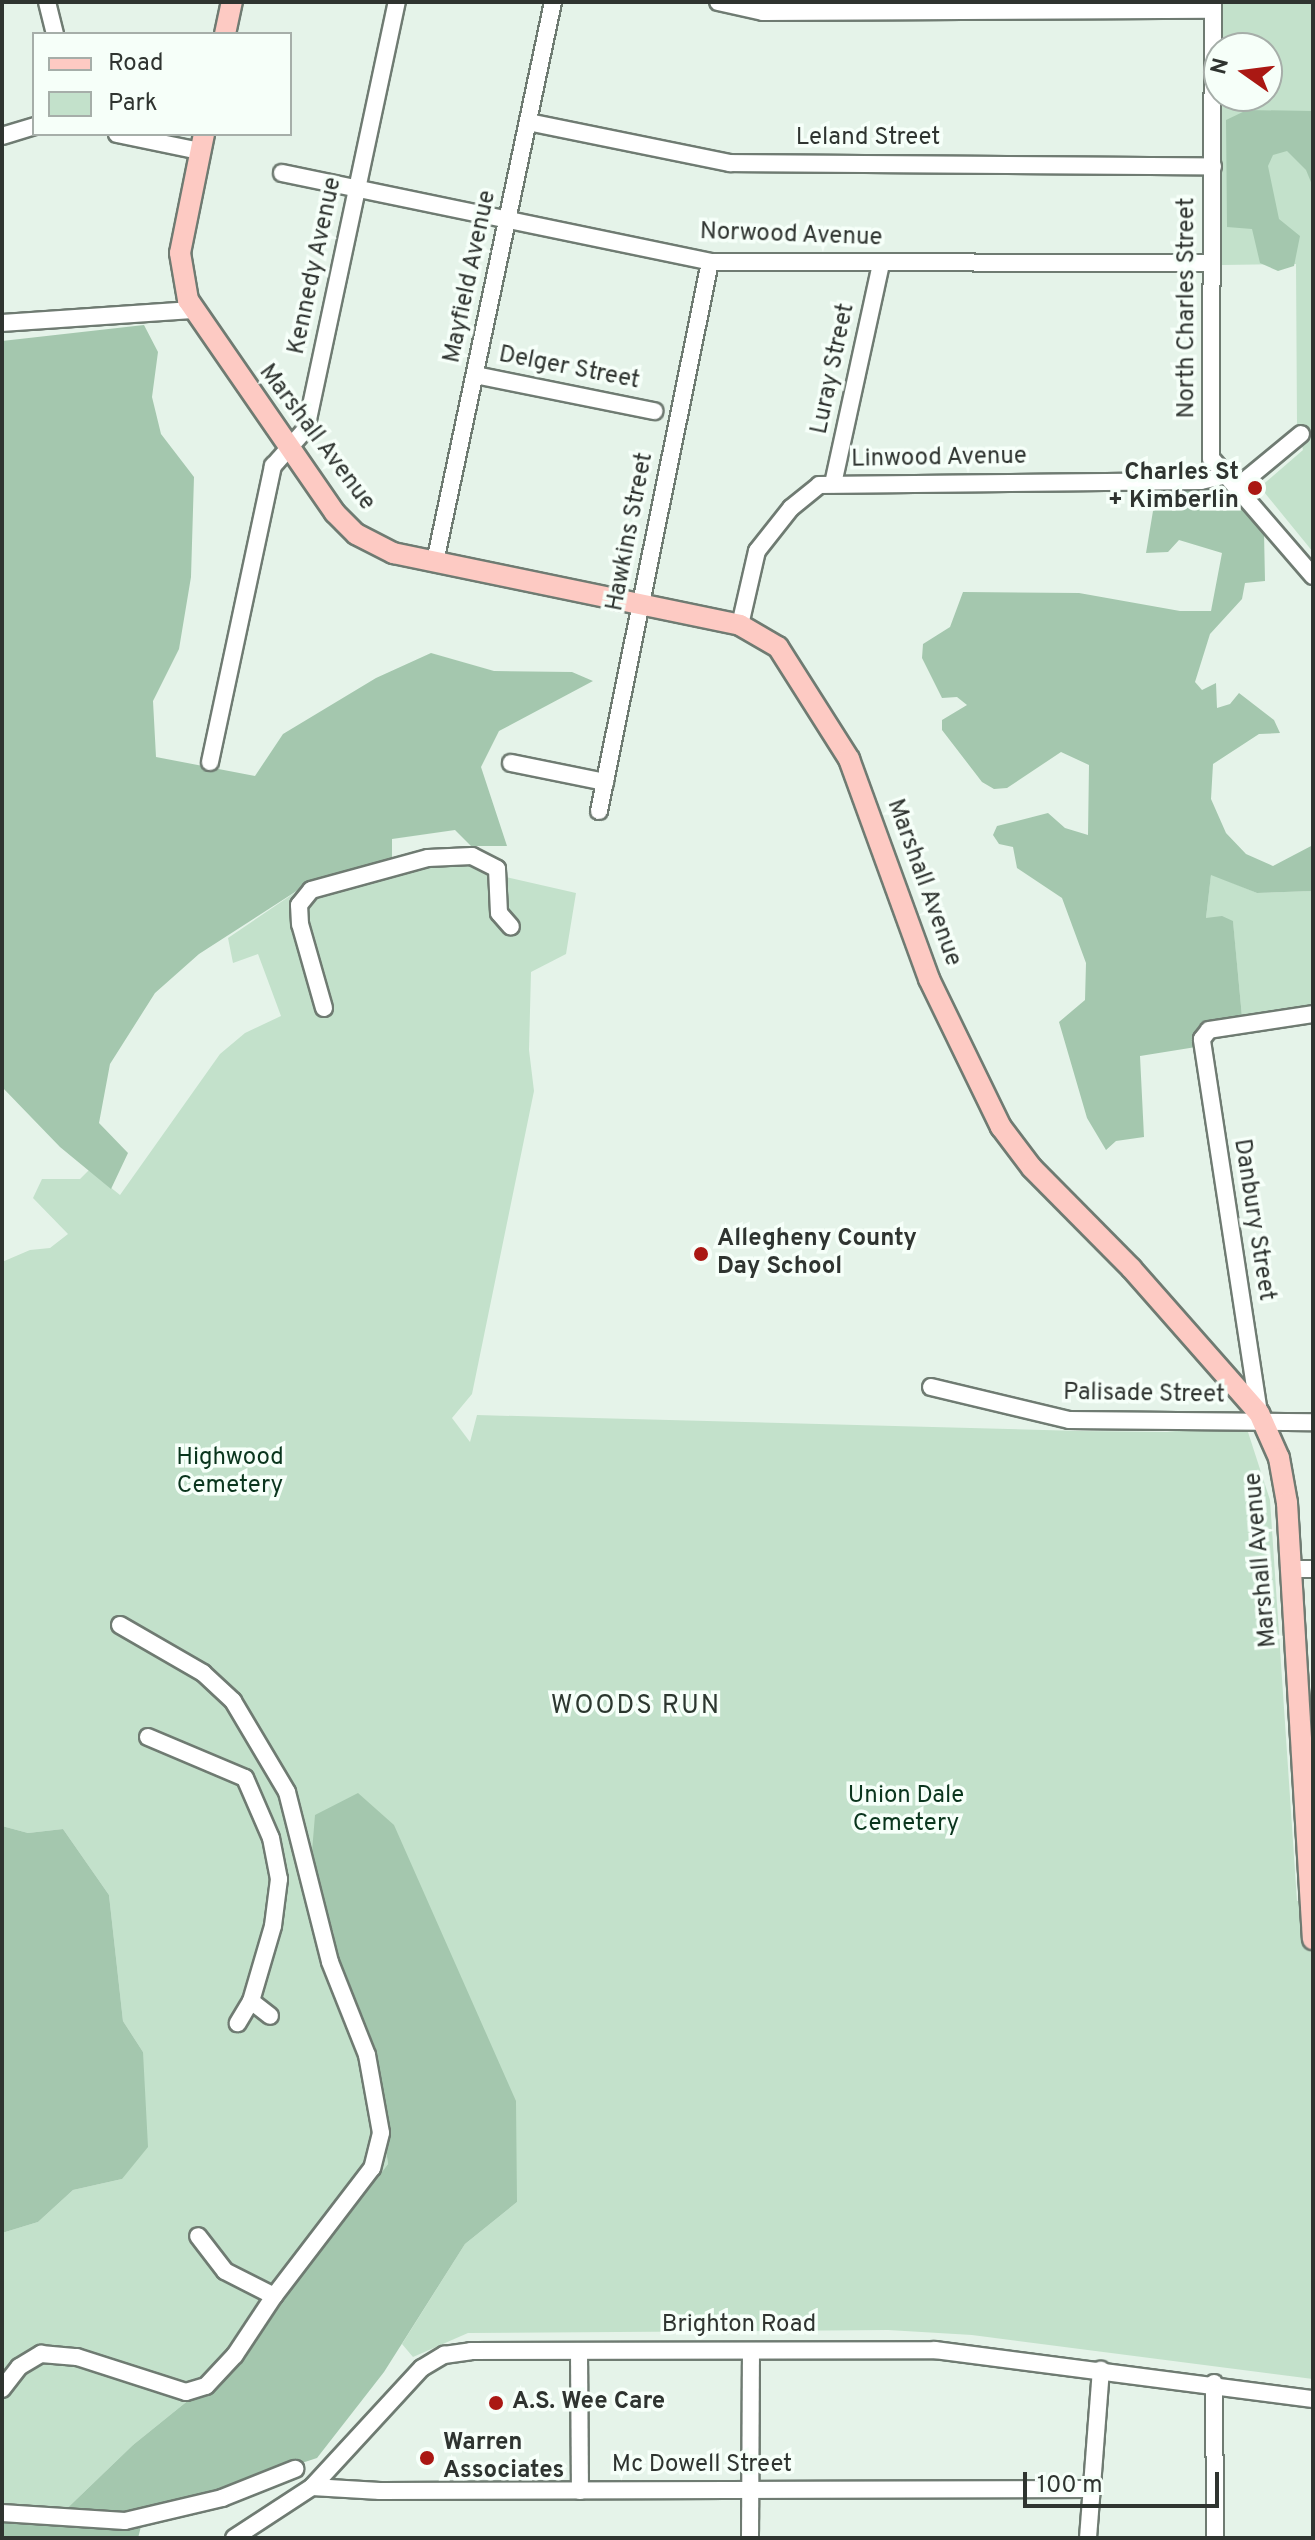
<!DOCTYPE html>
<html>
<head>
<meta charset="utf-8">
<style>
	body { margin:0 }
	#map { position:relative; width:1315px; height:2540px; overflow:hidden; background:#e5f3e9; font-family:Overpass,sans-serif }
	div>[style] { position:absolute }
	[style*='--x'] { left:calc(var(--x)*1px); top:calc(var(--y)*1px); width:calc(var(--w)*1px); rotate:calc(var(--a)*1deg) }
	.green>* { inset:0; background:#c3e1cb }
	.forest>* { inset:0; background:#a4c7ae }
	.roads { filter:drop-shadow(2px 0 #6f7b72) drop-shadow(-2px 0 #6f7b72) drop-shadow(0 2px #6f7b72) drop-shadow(0 -2px #6f7b72) }
	.minor>* { height:16px; margin:-8px; padding:0 8px; transform-origin:8px; border-radius:8px; background:#fff }
	.major>* { height:20px; margin:-10px; padding:0 10px; transform-origin:10px; border-radius:10px; background:#fdcac3 }
	.dots>* { width:22px; height:22px; translate:-50% -50%; box-sizing:border-box; border:4px solid #f6fff9; border-radius:50% }
	span { translate:-50% -50%; white-space:nowrap; text-align:center; line-height:1.15; -webkit-text-stroke:7px #f6fff9; paint-order:stroke }
	.street-label { font-size:24px; color:#2f3430 }
	.poi-label { font-size:24px; color:#2f3430; font-weight:700 }
	.right { translate:-100% -50%; text-align:right }
	.left { translate:0 -50%; text-align:left }
	.park-label { font-size:24px; color:#0a351d }
	.neighbourhood-label { font-size:26px; color:#2c372f; letter-spacing:2px }
	.frame { position:absolute; inset:0; border:4px solid #2f3430; pointer-events:none }
	.legend { position:absolute; left:32px; top:32px; width:260px; height:104px; box-sizing:border-box; background:#f6fff9; border:2px solid #a6aea9; margin:0; padding:10px 14px; list-style:none; font-size:24px; color:#2f3430 }
	.legend li { display:flex; align-items:center; gap:16px; height:40px }
	.legend b { width:40px; border:2px solid #a6aea9 }
	.north { position:absolute; left:1203px; top:32px; width:80px; height:80px; box-sizing:border-box; background:#f6fff9; border:2px solid #a6aea9; border-radius:50%; rotate:284deg; font-size:22px; font-weight:700; line-height:32px; text-align:center; color:#2f3430 }
	.north::after { content:''; display:block; margin:auto; width:28px; height:36px; background:#aa1813; clip-path:polygon(50% 0,100% 100%,50% 72%,0 100%) }
	.scale { position:absolute; left:1023px; top:2472px; width:196px; height:36px; box-sizing:border-box; border:4px solid #2f3430; border-top:0; padding-left:10px; font-size:24px; line-height:28px; white-space:nowrap; color:#2f3430; -webkit-text-stroke:6px #f6fff9; paint-order:stroke }
</style>
</head>
<body>
<div id="map">
	<div class="green">
		<div style="clip-path:polygon(1222px 2px,1313px 2px,1313px 552px,1260px 487px,1303px 450px,1297px 425px,1296px 264px,1222px 265px,1222px 96px,1267px 96px,1267px 48px,1222px 48px)"></div>
		<div style="clip-path:polygon(441px 851px,503px 866px,506px 877px,576px 893px,566px 954px,531px 972px,529px 1050px,534px 1091px,472px 1394px,452px 1418px,470px 1442px,477px 1415px,1080px 1431px,1167px 1432px,1229px 1425px,1247px 1429px,1270px 1500px,1297px 1901px,1313px 1902px,1313px 2379px,972px 2335px,888px 2330px,468px 2333px,413px 2357px,402px 2344px,465px 2244px,517px 2202px,310px 1876px,333px 1931px,340px 1978px,375px 2070px,388px 2164px,237px 2361px,133px 2445px,54px 2521px,2px 2514px,2px 2233px,38px 2222px,73px 2190px,122px 2179px,143px 2052px,123px 2021px,109px 1895px,63px 1829px,28px 1833px,2px 1826px,2px 1262px,30px 1250px,50px 1248px,68px 1234px,33px 1198px,42px 1179px,80px 1179px,89px 1170px,120px 1195px,220px 1054px,245px 1033px,281px 1016px,258px 954px,233px 963px,228px 938px,312px 881px)"></div>
		<div style="clip-path:polygon(1211px 874px,1257px 893px,1313px 891px,1313px 1008px,1242px 1017px,1233px 922px,1206px 918px)"></div>
	</div>
	<div class="forest">
		<div style="clip-path:polygon(1247px 110px,1313px 111px,1313px 187px,1306px 170px,1287px 151px,1273px 155px,1268px 166px,1279px 219px,1300px 236px,1294px 266px,1278px 271px,1260px 263px,1252px 229px,1227px 227px,1226px 120px)"></div>
		<div style="clip-path:polygon(144px 325px,158px 352px,152px 397px,161px 434px,194px 477px,191px 577px,179px 649px,153px 701px,156px 757px,255px 776px,283px 734px,376px 678px,431px 653px,494px 671px,572px 672px,593px 681px,499px 731px,481px 767px,507px 846px,471px 846px,455px 830px,392px 839px,392px 861px,312px 881px,199px 954px,155px 993px,110px 1064px,99px 1123px,128px 1153px,111px 1189px,60px 1147px,2px 1087px,2px 341px)"></div>
		<div style="clip-path:polygon(1178px 489px,1211px 489px,1237px 500px,1264px 532px,1265px 581px,1245px 583px,1242px 599px,1210px 634px,1195px 682px,1202px 690px,1216px 683px,1217px 708px,1230px 704px,1239px 693px,1274px 720px,1280px 733px,1259px 734px,1213px 764px,1211px 799px,1226px 833px,1246px 854px,1273px 866px,1313px 845px,1313px 891px,1257px 893px,1211px 875px,1206px 918px,1222px 916px,1233px 921px,1242px 1017px,1198px 1031px,1196px 1047px,1140px 1056px,1144px 1137px,1116px 1141px,1106px 1150px,1087px 1118px,1059px 1022px,1085px 1000px,1086px 963px,1062px 898px,1017px 868px,1013px 847px,999px 844px,993px 835px,997px 826px,1048px 813px,1065px 828px,1088px 835px,1089px 765px,1061px 752px,1007px 788px,994px 789px,982px 782px,942px 730px,942px 720px,967px 705px,957px 697px,942px 698px,922px 658px,923px 644px,950px 627px,963px 592px,1079px 593px,1180px 611px,1211px 611px,1222px 553px,1179px 540px,1168px 552px,1146px 553px,1156px 493px)"></div>
		<div style="clip-path:polygon(358px 1793px,394px 1825px,516px 2101px,517px 2202px,465px 2244px,384px 2372px,317px 2458px,144px 2515px,138px 2538px,2px 2538px,2px 2514px,54px 2521px,133px 2445px,237px 2361px,388px 2164px,375px 2070px,340px 1978px,333px 1931px,310px 1876px,315px 1815px)"></div>
		<div style="clip-path:polygon(2px 1826px,28px 1833px,63px 1829px,109px 1895px,123px 2021px,143px 2052px,148px 2147px,122px 2179px,73px 2190px,38px 2222px,2px 2233px)"></div>
	</div>
	<div class="roads">
		<div class="minor">
			<div style="--x:47;--y:2;--w:33;--a:76"></div>
			<div style="--x:718;--y:2;--w:46;--a:12.5"></div>
			<div style="--x:763;--y:12;--w:450;--a:-0.3"></div>
			<div style="--x:1213;--y:2;--w:456;--a:90.3"></div>
			<div style="--x:1211;--y:458;--w:156;--a:49.2"></div>
			<div style="--x:528;--y:122;--w:206;--a:11.5"></div>
			<div style="--x:730;--y:163;--w:483;--a:0.4"></div>
			<div style="--x:117;--y:134;--w:85;--a:11.6"></div>
			<div style="--x:2;--y:136;--w:34;--a:-17"></div>
			<div style="--x:282;--y:173;--w:437;--a:11.7"></div>
			<div style="--x:710;--y:262;--w:502;--a:0.11"></div>
			<div style="--x:2;--y:323;--w:190;--a:-3.9"></div>
			<div style="--x:475;--y:375;--w:183;--a:11.4"></div>
			<div style="--x:833;--y:484;--w:226;--a:-77.7"></div>
			<div style="--x:1237;--y:487;--w:83;--a:-39.6"></div>
			<div style="--x:435;--y:562;--w:572;--a:-78.1"></div>
			<div style="--x:740;--y:625;--w:76;--a:-77.1"></div>
			<div style="--x:757;--y:551;--w:55;--a:-51.7"></div>
			<div style="--x:791;--y:508;--w:36;--a:-39"></div>
			<div style="--x:819;--y:485;--w:382;--a:-0.6"></div>
			<div style="--x:1201;--y:481;--w:27;--a:-13"></div>
			<div style="--x:210;--y:762;--w:303;--a:-78"></div>
			<div style="--x:273;--y:466;--w:50;--a:-48.3"></div>
			<div style="--x:306;--y:429;--w:437;--a:-78"></div>
			<div style="--x:511;--y:763;--w:96;--a:11.4"></div>
			<div style="--x:599;--y:811;--w:560;--a:-78.57"></div>
			<div style="--x:324;--y:1008;--w:87;--a:-105.9"></div>
			<div style="--x:300;--y:924;--w:19;--a:-93"></div>
			<div style="--x:299;--y:905;--w:19;--a:-51"></div>
			<div style="--x:311;--y:890;--w:121;--a:-15.3"></div>
			<div style="--x:428;--y:858;--w:44;--a:-2.6"></div>
			<div style="--x:472;--y:856;--w:28;--a:27"></div>
			<div style="--x:497;--y:869;--w:44;--a:87.4"></div>
			<div style="--x:499;--y:913;--w:18;--a:49"></div>
			<div style="--x:931;--y:1387;--w:142;--a:13.4"></div>
			<div style="--x:1069;--y:1420;--w:244;--a:0.5"></div>
			<div style="--x:1259;--y:1413;--w:378;--a:-98.7"></div>
			<div style="--x:1202;--y:1039;--w:11;--a:-52"></div>
			<div style="--x:1209;--y:1030;--w:105;--a:-8.7"></div>
			<div style="--x:1291;--y:1569;--w:22;--a:0"></div>
			<div style="--x:120;--y:1625;--w:96;--a:30"></div>
			<div style="--x:203;--y:1673;--w:41;--a:43"></div>
			<div style="--x:233;--y:1701;--w:106;--a:59.3"></div>
			<div style="--x:287;--y:1792;--w:175;--a:75.8"></div>
			<div style="--x:330;--y:1962;--w:100;--a:68.3"></div>
			<div style="--x:367;--y:2055;--w:79;--a:79.8"></div>
			<div style="--x:381;--y:2133;--w:36;--a:104"></div>
			<div style="--x:372;--y:2168;--w:161;--a:127.4"></div>
			<div style="--x:274;--y:2296;--w:55;--a:-153"></div>
			<div style="--x:225;--y:2271;--w:44;--a:-127.6"></div>
			<div style="--x:148;--y:1737;--w:105;--a:22.9"></div>
			<div style="--x:245;--y:1778;--w:65;--a:66.6"></div>
			<div style="--x:271;--y:1838;--w:42;--a:79"></div>
			<div style="--x:279;--y:1879;--w:47;--a:97.3"></div>
			<div style="--x:273;--y:1926;--w:78;--a:106.3"></div>
			<div style="--x:251;--y:2001;--w:26;--a:121"></div>
			<div style="--x:251;--y:2001;--w:24;--a:38"></div>
			<div style="--x:579;--y:2351;--w:140;--a:89.6"></div>
			<div style="--x:1214;--y:2383;--w:155;--a:89.6"></div>
			<div style="--x:2;--y:2389;--w:28;--a:-52"></div>
			<div style="--x:19;--y:2367;--w:26;--a:-31"></div>
			<div style="--x:41;--y:2354;--w:36;--a:5"></div>
			<div style="--x:77;--y:2357;--w:114;--a:17.8"></div>
			<div style="--x:186;--y:2392;--w:21;--a:-17"></div>
			<div style="--x:206;--y:2386;--w:42;--a:-46.9"></div>
			<div style="--x:235;--y:2355;--w:71;--a:-56.5"></div>
			<div style="--x:312;--y:2487;--w:68;--a:3.4"></div>
			<div style="--x:380;--y:2491;--w:712;--a:-0.16"></div>
			<div style="--x:2;--y:2513;--w:123;--a:3.7"></div>
			<div style="--x:125;--y:2521;--w:100;--a:-13.3"></div>
			<div style="--x:222;--y:2498;--w:79;--a:-21.7"></div>
			<div style="--x:234;--y:2538;--w:93;--a:-33.2"></div>
			<div style="--x:312;--y:2487;--w:162;--a:-47.3"></div>
			<div style="--x:422;--y:2368;--w:26;--a:-31"></div>
			<div style="--x:444;--y:2355;--w:27;--a:-8"></div>
			<div style="--x:471;--y:2351;--w:464;--a:-0.1"></div>
			<div style="--x:935;--y:2350;--w:381;--a:7.4"></div>
			<div style="--x:750;--y:2538;--w:187;--a:-89.7"></div>
			<div style="--x:1088;--y:2538;--w:169;--a:-85.6"></div>
		</div>
		<div class="major">
			<div style="--x:225;--y:34;--w:33;--a:-78"></div>
			<div style="--x:204;--y:134;--w:121;--a:101.4"></div>
			<div style="--x:180;--y:253;--w:48;--a:80.3"></div>
			<div style="--x:188;--y:300;--w:259;--a:55.4"></div>
			<div style="--x:335;--y:513;--w:30;--a:45"></div>
			<div style="--x:356;--y:534;--w:42;--a:27.2"></div>
			<div style="--x:393;--y:553;--w:354;--a:11.7"></div>
			<div style="--x:740;--y:625;--w:44;--a:30.1"></div>
			<div style="--x:778;--y:647;--w:133;--a:57.6"></div>
			<div style="--x:849;--y:759;--w:234;--a:70"></div>
			<div style="--x:929;--y:979;--w:165;--a:64.1"></div>
			<div style="--x:1001;--y:1127;--w:51;--a:52.9"></div>
			<div style="--x:1032;--y:1168;--w:141;--a:45.3"></div>
			<div style="--x:1131;--y:1268;--w:193;--a:48.6"></div>
			<div style="--x:1259;--y:1413;--w:49;--a:66"></div>
			<div style="--x:1279;--y:1458;--w:46;--a:79.9"></div>
			<div style="--x:1287;--y:1503;--w:437;--a:86.6"></div>
		</div>
	</div>
	<div class="dots">
		<div style="left:1255px;top:488px;background:#aa1813"></div>
		<div style="left:701px;top:1254px;background:#aa1813"></div>
		<div style="left:496px;top:2403px;background:#aa1813"></div>
		<div style="left:427px;top:2458px;background:#aa1813"></div>
	</div>
	<div class="street-label">
		<span style="left:868px;top:139px">Leland Street</span>
		<span style="left:791px;top:236px;rotate:2deg">Norwood Avenue</span>
		<span style="left:316px;top:266px;rotate:-78deg">Kennedy Avenue</span>
		<span style="left:471px;top:277px;rotate:-78deg">Mayfield Avenue</span>
		<span style="left:1188px;top:308px;rotate:-90deg">North Charles Street</span>
		<span style="left:569px;top:369px;rotate:11deg">Delger Street</span>
		<span style="left:834px;top:369px;rotate:-78deg">Luray Street</span>
		<span style="left:316px;top:438px;rotate:53deg">Marshall Avenue</span>
		<span style="left:939px;top:459px;rotate:-1deg">Linwood Avenue</span>
		<span style="left:631px;top:532px;rotate:-79deg">Hawkins Street</span>
		<span style="left:923px;top:883px;rotate:70deg">Marshall Avenue</span>
		<span style="left:1253px;top:1220px;rotate:81deg">Danbury Street</span>
		<span style="left:1144px;top:1395px;rotate:1deg">Palisade Street</span>
		<span style="left:1262px;top:1560px;rotate:-95deg">Marshall Avenue</span>
		<span style="left:739px;top:2326px">Brighton Road</span>
		<span style="left:702px;top:2466px">Mc Dowell Street</span>
	</div>
	<div class="poi-label">
		<span class="right" style="left:1239px;top:488px">Charles St<br>+ Kimberlin</span>
		<span class="left" style="left:717px;top:1254px">Allegheny County<br>Day School</span>
		<span class="left" style="left:512px;top:2403px">A.S. Wee Care</span>
		<span class="left" style="left:443px;top:2458px">Warren<br>Associates</span>
	</div>
	<div class="park-label">
		<span style="left:230px;top:1473px">Highwood<br>Cemetery</span>
		<span style="left:906px;top:1811px">Union Dale<br>Cemetery</span>
	</div>
	<div class="neighbourhood-label">
		<span style="left:636px;top:1707px">WOODS RUN</span>
	</div>
	<div class="frame"></div>
	<ul class="legend">
	<li><b style="height:10px;background:#fdcac3"></b>Road</li>
	<li><b style="height:22px;background:#c3e1cb"></b>Park</li>
	</ul>
	<div class="north">N</div>
	<div class="scale">100 m</div>
</div>
</body>
</html>
